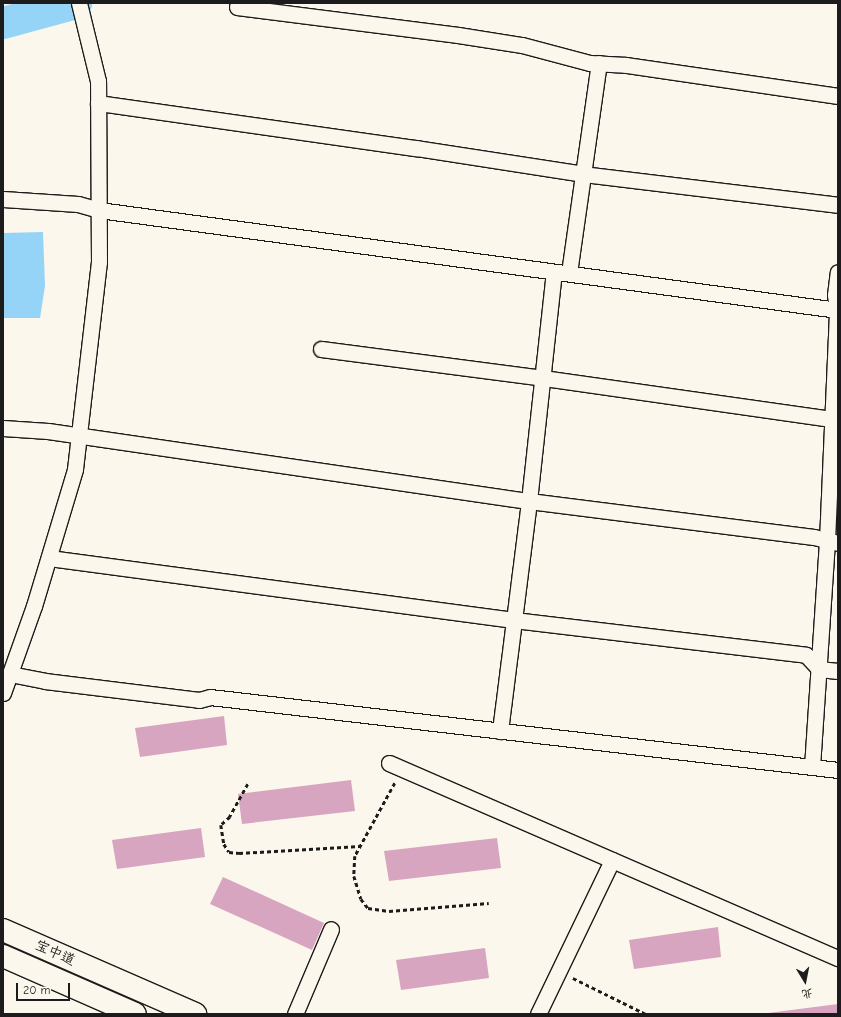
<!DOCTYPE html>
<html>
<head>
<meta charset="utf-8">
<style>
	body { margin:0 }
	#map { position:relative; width:841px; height:1017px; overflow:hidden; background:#fbf7ec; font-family:"Comic Neue","LXGW WenKai TC",sans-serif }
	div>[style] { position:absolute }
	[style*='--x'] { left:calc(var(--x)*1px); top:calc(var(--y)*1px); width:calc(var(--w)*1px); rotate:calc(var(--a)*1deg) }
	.water>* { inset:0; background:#95d4f6 }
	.river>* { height:32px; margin:-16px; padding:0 16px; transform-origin:16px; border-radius:16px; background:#95d4f6 }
	.building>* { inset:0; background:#d8a5c1 }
	.path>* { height:2.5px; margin-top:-1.25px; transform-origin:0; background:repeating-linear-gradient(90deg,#1c1c1c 0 4px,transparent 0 7px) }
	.roads { filter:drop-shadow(1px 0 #1c1c1c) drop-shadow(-1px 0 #1c1c1c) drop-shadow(0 1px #1c1c1c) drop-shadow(0 -1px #1c1c1c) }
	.street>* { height:15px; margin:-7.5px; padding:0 7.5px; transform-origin:7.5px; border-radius:7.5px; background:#fbf7ec }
	.secondary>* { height:22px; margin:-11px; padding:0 11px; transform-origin:11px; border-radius:11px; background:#fbf7ec }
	span { translate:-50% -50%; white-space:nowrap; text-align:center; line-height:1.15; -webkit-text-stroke:4px #fbf7ec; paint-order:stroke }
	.street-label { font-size:14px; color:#1c1c1c }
	.frame { position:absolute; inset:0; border:4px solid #1c1c1c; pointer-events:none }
	.north { position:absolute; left:785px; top:961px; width:40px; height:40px; -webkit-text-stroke:3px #fbf7ec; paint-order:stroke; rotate:170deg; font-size:11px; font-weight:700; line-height:16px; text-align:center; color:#1c1c1c }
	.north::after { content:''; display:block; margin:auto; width:14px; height:18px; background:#1c1c1c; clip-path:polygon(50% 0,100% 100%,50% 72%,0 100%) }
	.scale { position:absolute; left:16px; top:983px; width:54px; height:18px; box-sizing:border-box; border:2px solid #1c1c1c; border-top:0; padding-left:5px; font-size:12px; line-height:14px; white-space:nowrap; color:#1c1c1c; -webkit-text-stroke:3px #fbf7ec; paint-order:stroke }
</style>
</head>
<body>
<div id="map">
	<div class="water">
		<div style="clip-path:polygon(43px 232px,45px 286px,40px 318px,3px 318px,3px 233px)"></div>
	</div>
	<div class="river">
		<div style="--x:3;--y:23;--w:76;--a:-15.3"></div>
	</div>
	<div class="building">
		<div style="clip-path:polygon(224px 716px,227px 745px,140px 757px,135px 728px)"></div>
		<div style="clip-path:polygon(351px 780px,355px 811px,242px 824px,238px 794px)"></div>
		<div style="clip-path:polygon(201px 828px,205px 857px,117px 869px,112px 840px)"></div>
		<div style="clip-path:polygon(497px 838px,501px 868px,389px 881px,384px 851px)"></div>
		<div style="clip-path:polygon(223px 877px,324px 923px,312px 950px,210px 904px)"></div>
		<div style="clip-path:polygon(718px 927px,721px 957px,634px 969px,629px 940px)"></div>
		<div style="clip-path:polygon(485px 948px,489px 978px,401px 990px,396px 960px)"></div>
		<div style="clip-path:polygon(838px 1004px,838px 1014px,768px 1014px,768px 1013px)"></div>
	</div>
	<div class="path">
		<div style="--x:395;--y:783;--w:83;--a:118.7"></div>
		<div style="--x:355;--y:856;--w:20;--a:93"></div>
		<div style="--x:354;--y:876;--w:24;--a:73"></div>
		<div style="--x:361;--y:899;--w:11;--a:52"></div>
		<div style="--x:368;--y:908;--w:21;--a:8"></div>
		<div style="--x:389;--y:911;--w:100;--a:-4.6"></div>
		<div style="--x:248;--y:784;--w:38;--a:119"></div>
		<div style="--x:230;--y:817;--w:12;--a:138"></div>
		<div style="--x:221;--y:825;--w:19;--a:81"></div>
		<div style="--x:224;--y:844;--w:9;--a:58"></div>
		<div style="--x:229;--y:852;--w:10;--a:6"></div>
		<div style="--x:239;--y:853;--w:121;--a:-3.3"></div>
		<div style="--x:573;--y:978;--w:81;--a:26.3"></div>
	</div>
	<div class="roads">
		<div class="street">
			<div style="--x:237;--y:7;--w:223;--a:7.2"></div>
			<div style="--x:458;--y:35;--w:65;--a:8.9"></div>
			<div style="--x:522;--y:45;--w:70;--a:14.8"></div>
			<div style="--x:590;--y:63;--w:36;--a:3"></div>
			<div style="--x:626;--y:65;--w:214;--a:8.3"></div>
			<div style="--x:98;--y:103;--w:321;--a:8.1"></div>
			<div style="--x:416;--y:148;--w:169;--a:8.8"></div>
			<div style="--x:583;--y:174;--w:257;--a:6.9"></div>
			<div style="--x:3;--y:199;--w:75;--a:3.8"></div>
			<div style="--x:78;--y:204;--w:22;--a:16"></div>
			<div style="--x:99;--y:210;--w:746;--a:7.71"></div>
			<div style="--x:569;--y:273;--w:212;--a:-81.9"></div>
			<div style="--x:321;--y:349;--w:224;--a:7.4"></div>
			<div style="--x:543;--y:378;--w:298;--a:8.1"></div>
			<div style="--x:3;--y:428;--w:45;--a:3.8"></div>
			<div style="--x:48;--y:431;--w:486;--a:8.3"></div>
			<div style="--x:529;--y:501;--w:287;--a:7.2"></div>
			<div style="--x:814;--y:537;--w:25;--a:14"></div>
			<div style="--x:49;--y:558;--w:469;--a:7.6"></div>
			<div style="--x:514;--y:620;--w:294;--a:6.8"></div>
			<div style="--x:806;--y:655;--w:19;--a:47"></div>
			<div style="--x:819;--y:669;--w:19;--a:6"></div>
			<div style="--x:10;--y:674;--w:36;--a:11"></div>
			<div style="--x:45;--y:681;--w:155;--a:7"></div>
			<div style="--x:199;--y:700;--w:11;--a:-15"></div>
			<div style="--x:210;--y:697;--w:632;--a:6.63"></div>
			<div style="--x:3;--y:693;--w:92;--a:-70.4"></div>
			<div style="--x:34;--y:606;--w:143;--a:-73.3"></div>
			<div style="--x:75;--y:469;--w:208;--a:-83.4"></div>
			<div style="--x:99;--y:262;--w:181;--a:-90.3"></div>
			<div style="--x:98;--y:81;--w:80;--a:-103.7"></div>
			<div style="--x:500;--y:731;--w:232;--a:-82.8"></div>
			<div style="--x:529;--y:501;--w:230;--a:-83.8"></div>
			<div style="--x:389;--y:763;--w:490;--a:23.5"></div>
			<div style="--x:812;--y:767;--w:226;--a:-86.2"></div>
			<div style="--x:827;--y:541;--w:232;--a:-87.5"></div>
			<div style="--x:837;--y:309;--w:14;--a:-98"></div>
			<div style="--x:835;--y:295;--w:23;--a:-83"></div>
			<div style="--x:295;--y:1014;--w:92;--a:-67"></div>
			<div style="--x:538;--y:1014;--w:171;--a:-64.3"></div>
		</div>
		<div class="secondary">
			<div style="--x:3;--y:930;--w:210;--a:23.6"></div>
			<div style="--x:3;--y:956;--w:144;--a:23.7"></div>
		</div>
	</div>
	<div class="street-label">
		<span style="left:55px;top:953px;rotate:24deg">宝中道</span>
	</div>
	<div class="frame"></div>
	<div class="north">北</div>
	<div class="scale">20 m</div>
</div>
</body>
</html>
